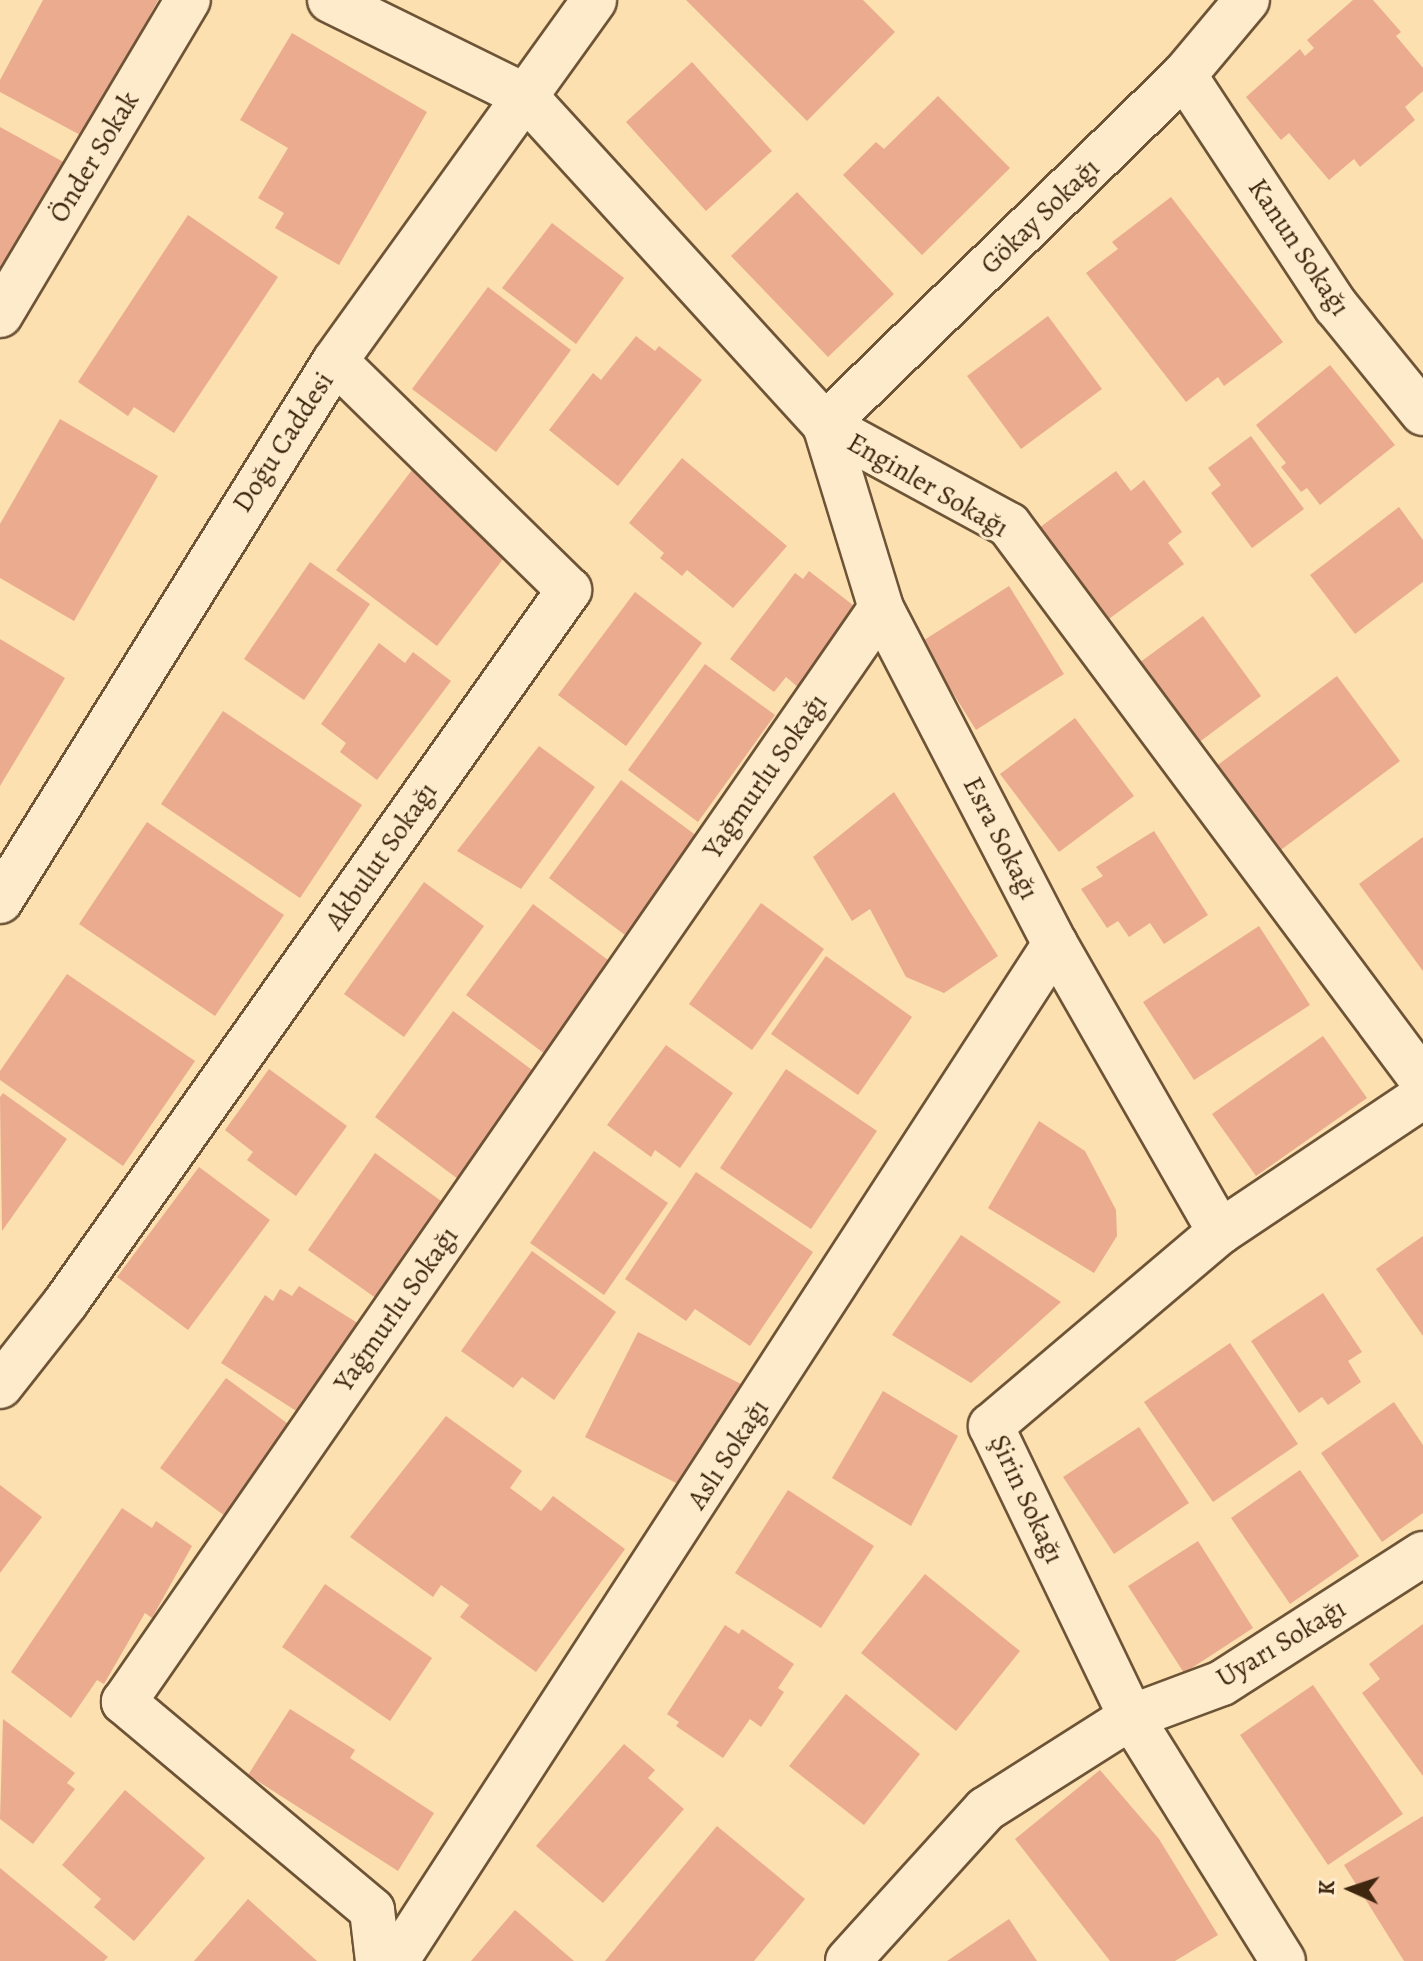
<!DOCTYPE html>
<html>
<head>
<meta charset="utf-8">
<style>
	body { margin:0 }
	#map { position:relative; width:1423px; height:1961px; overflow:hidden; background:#fce0b0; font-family:Alegreya,serif }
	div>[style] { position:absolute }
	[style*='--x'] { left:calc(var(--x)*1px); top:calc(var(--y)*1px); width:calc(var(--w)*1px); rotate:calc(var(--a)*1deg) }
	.building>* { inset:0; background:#eaab8f }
	.roads { filter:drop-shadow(2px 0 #6e5437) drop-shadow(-2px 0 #6e5437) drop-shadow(0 2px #6e5437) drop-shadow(0 -2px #6e5437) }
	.street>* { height:44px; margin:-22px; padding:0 22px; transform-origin:22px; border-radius:22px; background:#fdebcc }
	.secondary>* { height:44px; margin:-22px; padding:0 22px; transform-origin:22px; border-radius:22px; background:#fdebcc }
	span { translate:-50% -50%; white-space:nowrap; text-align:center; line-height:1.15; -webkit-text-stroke:6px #fdebcc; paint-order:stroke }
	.street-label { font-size:28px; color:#3f260f }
	.north { position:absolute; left:1311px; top:1849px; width:80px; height:80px; -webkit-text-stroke:6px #fdebcc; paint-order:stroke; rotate:273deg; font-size:22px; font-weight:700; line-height:32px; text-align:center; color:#3f260f }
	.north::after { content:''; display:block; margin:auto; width:28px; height:36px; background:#3f260f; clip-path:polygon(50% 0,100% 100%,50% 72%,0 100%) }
</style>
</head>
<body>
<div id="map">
	<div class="building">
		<div style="clip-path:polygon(43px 0,158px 0,84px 137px,0 92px,0 80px)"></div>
		<div style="clip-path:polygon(686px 0,863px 0,895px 32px,807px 121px)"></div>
		<div style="clip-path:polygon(1353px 0,1373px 0,1401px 32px,1396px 36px,1423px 68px,1423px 91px,1405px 107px,1415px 120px,1360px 167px,1354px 159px,1329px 180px,1289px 133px,1281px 140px,1246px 97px,1300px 49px,1305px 56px,1314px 48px,1307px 40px)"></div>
		<div style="clip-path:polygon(292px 33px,427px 112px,339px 265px,275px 228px,284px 213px,258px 198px,288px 148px,240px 120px)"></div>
		<div style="clip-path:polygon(692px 62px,772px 151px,706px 211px,626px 122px)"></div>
		<div style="clip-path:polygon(938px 96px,1010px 168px,922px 255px,843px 175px,876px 142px,884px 149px)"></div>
		<div style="clip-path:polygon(0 127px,69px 165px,38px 225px,28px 219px,11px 252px,21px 257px,0 298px)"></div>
		<div style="clip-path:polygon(797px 192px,894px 294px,828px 357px,731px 256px)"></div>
		<div style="clip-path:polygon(1171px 197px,1283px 342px,1224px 386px,1218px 377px,1186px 402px,1086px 273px,1118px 249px,1112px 242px)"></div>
		<div style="clip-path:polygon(188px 215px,278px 277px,174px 433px,134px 407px,128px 416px,78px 382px)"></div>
		<div style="clip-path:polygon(552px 223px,624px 278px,576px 344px,502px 288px)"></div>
		<div style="clip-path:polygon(488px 287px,571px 350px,496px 452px,412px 389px)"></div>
		<div style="clip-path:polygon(1048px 316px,1102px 389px,1021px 449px,967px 376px)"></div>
		<div style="clip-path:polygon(636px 336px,655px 351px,659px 346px,702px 380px,618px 486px,549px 430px,593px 373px,601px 380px)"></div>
		<div style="clip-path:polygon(1330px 365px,1395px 445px,1320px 505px,1307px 488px,1301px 492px,1281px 467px,1286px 463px,1256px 425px)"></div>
		<div style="clip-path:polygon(60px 419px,158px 476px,74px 621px,0 578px,0 524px)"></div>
		<div style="clip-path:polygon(1251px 436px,1304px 509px,1252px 548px,1211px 493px,1221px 485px,1208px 468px)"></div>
		<div style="clip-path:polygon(682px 458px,787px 546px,733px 608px,687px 570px,682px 576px,660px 558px,664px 553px,629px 523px)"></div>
		<div style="clip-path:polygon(412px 470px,512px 547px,437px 646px,336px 570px)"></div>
		<div style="clip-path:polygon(1116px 471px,1131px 491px,1144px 480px,1182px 532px,1168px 543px,1184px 564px,1106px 621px,1039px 528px)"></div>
		<div style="clip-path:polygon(1399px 507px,1423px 540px,1423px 582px,1355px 634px,1310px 575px)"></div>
		<div style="clip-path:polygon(310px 562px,370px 604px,304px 700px,244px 659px)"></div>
		<div style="clip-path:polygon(809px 571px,858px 609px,799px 688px,786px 677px,774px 692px,730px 659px,795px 573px,803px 579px)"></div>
		<div style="clip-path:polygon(1009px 586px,1064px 674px,976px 730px,921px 642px)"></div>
		<div style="clip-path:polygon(635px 592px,702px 643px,626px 746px,558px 695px)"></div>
		<div style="clip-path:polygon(1203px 616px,1261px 696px,1198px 743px,1139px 663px)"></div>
		<div style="clip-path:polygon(0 639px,65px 678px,0 786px)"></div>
		<div style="clip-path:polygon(379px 643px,405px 663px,413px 652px,451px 681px,377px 780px,340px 752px,346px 743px,321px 724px)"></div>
		<div style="clip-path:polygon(705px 664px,775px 715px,698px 822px,628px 770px)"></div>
		<div style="clip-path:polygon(1337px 676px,1400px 761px,1274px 855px,1211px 770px)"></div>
		<div style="clip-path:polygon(223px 711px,362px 805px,300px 898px,161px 804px)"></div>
		<div style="clip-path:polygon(1075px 718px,1134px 796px,1059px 852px,1000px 774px)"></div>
		<div style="clip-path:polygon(539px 746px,595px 787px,521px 889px,457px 851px)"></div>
		<div style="clip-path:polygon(621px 780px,701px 839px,629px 938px,549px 878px)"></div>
		<div style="clip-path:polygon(894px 792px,998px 956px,944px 993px,906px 977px,870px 909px,852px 921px,813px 857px)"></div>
		<div style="clip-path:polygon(147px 822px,284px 915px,215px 1016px,79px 924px)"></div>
		<div style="clip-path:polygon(1154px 831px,1208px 915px,1164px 944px,1150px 923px,1129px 937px,1118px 921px,1107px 928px,1081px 889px,1103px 876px,1096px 867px)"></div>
		<div style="clip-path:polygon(1423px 837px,1423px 971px,1359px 884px)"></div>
		<div style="clip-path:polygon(424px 882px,484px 926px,404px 1037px,344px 994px)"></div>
		<div style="clip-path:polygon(761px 903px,824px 949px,752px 1050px,689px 1004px)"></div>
		<div style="clip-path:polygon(533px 904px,612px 963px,545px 1054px,466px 995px)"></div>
		<div style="clip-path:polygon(1259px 926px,1310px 1005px,1194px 1080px,1143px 1002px)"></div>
		<div style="clip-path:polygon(826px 956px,912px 1017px,858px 1095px,771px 1034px)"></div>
		<div style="clip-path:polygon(67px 974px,195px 1061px,123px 1166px,0 1080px,0 1071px)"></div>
		<div style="clip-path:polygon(453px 1011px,536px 1073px,458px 1179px,375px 1117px)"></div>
		<div style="clip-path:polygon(1323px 1036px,1367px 1098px,1256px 1176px,1212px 1114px)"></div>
		<div style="clip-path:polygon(666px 1045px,733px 1093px,680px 1168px,655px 1150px,651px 1157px,607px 1125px)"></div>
		<div style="clip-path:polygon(269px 1069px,347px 1126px,296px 1196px,247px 1160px,253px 1152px,225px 1130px)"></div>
		<div style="clip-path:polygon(786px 1069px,877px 1131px,811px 1229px,720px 1168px)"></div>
		<div style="clip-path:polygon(3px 1093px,67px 1139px,2px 1231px,0 1097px)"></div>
		<div style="clip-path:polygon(1039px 1121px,1085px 1151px,1116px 1210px,1117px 1236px,1094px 1273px,988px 1208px)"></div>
		<div style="clip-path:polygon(594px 1151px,668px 1203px,604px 1295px,530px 1243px)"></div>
		<div style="clip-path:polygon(375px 1153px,448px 1206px,380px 1301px,308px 1250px)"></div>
		<div style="clip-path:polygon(199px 1167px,270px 1220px,188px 1330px,117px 1277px)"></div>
		<div style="clip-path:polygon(696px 1172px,813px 1252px,750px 1346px,695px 1309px,686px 1321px,625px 1279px)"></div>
		<div style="clip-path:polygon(961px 1235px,1061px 1302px,971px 1383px,892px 1335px)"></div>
		<div style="clip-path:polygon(1423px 1236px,1423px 1336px,1376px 1269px)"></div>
		<div style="clip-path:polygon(532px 1251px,616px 1312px,554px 1400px,522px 1377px,513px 1388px,461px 1351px)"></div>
		<div style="clip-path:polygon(299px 1286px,359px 1324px,301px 1414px,221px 1363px,265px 1295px,273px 1301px,280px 1289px,292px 1296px)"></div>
		<div style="clip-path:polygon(1323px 1293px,1362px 1352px,1348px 1361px,1361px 1382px,1328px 1405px,1322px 1397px,1299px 1413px,1251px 1341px)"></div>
		<div style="clip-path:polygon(638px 1332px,747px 1387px,694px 1492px,585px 1437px)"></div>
		<div style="clip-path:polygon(1230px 1343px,1298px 1444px,1213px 1502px,1144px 1402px)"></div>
		<div style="clip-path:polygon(226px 1378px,295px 1429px,229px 1519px,160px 1468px)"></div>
		<div style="clip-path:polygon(883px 1391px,958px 1436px,911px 1526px,832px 1478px)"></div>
		<div style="clip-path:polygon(1394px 1402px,1423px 1445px,1423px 1513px,1382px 1542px,1321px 1453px)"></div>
		<div style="clip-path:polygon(446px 1416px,522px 1471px,510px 1488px,541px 1511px,553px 1496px,625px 1549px,536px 1672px,460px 1617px,469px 1605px,441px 1585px,433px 1597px,350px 1537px)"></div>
		<div style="clip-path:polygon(1139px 1427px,1189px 1503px,1114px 1554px,1063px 1477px)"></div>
		<div style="clip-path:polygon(1300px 1470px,1359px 1556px,1290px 1604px,1231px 1518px)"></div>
		<div style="clip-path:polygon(0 1485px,42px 1517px,0 1573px)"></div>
		<div style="clip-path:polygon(788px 1490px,874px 1546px,821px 1628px,735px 1573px)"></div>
		<div style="clip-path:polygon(122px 1508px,152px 1528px,156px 1521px,192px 1546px,152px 1618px,145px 1613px,104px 1684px,97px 1680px,71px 1718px,11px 1672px)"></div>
		<div style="clip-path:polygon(1198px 1541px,1253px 1628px,1184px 1673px,1128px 1586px)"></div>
		<div style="clip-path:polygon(925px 1574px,1020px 1651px,956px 1731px,861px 1653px)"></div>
		<div style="clip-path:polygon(325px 1584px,432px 1658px,390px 1721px,282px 1647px)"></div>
		<div style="clip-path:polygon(1423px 1624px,1423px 1776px,1362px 1693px,1380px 1679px,1369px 1664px)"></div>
		<div style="clip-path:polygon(725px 1625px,739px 1634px,742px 1629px,794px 1664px,778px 1688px,784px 1692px,761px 1727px,750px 1719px,723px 1758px,676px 1726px,679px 1722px,667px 1714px)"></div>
		<div style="clip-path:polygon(1313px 1685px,1403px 1814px,1328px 1865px,1240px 1735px)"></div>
		<div style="clip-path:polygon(846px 1694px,920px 1754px,864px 1825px,789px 1766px)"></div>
		<div style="clip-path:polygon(290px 1709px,355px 1750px,350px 1758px,434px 1813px,398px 1871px,248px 1775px)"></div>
		<div style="clip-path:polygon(3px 1719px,75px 1773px,67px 1783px,75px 1789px,33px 1844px,0 1819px)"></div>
		<div style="clip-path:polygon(624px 1744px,655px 1770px,648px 1778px,684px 1809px,603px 1903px,536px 1846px)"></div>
		<div style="clip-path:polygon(1100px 1770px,1159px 1839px,1218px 1935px,1175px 1961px,1110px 1961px,1015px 1839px)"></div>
		<div style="clip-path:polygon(125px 1790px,205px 1858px,134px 1941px,94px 1907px,101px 1899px,62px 1865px)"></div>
		<div style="clip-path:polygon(1423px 1816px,1423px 1961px,1404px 1961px,1344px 1865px)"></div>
		<div style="clip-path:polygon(717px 1826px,805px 1899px,754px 1961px,605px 1961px)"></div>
		<div style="clip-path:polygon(0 1868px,108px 1957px,104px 1961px,0 1961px)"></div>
		<div style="clip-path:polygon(248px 1899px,317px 1961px,194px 1961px)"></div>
		<div style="clip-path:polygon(515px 1910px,574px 1961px,471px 1961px)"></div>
		<div style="clip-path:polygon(1009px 1919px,1037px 1961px,947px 1961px)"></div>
	</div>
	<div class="roads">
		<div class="street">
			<div style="--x:330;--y:0;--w:217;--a:26.2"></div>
			<div style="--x:525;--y:96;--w:445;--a:47.6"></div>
			<div style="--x:825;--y:425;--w:209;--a:28.5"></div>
			<div style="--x:1009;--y:525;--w:693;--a:53.33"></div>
			<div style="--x:1184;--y:75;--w:277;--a:56.7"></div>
			<div style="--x:1336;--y:306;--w:138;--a:50.9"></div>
			<div style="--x:0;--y:315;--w:367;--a:-59.2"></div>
			<div style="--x:1220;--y:1232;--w:332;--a:-119.8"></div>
			<div style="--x:1055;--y:944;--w:378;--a:-117.4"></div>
			<div style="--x:881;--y:608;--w:191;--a:-107"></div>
			<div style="--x:825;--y:425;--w:501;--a:-44.27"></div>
			<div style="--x:1184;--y:75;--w:98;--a:-50"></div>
			<div style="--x:0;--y:1386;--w:107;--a:-51.8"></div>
			<div style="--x:66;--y:1302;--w:872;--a:-54.76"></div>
			<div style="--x:569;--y:590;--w:327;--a:-135.6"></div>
			<div style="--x:378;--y:1961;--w:51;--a:-96.7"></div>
			<div style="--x:372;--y:1910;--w:324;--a:-140"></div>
			<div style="--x:124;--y:1702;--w:1330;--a:-55.32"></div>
			<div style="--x:396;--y:1961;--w:1212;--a:-57.06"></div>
			<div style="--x:848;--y:1961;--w:205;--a:-47.8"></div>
			<div style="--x:986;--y:1809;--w:172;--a:-32.4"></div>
			<div style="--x:1131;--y:1717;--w:97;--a:-20.5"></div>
			<div style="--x:1222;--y:1683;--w:239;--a:-32.7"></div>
			<div style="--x:1283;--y:1961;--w:287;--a:-121.9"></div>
			<div style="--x:1131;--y:1717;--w:323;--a:-115.7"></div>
			<div style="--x:991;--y:1426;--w:300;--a:-40.3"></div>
			<div style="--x:1220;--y:1232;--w:244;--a:-33.8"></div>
		</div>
		<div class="secondary">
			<div style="--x:0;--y:901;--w:635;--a:-58.19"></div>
			<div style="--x:335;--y:361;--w:444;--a:-54.3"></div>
		</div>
	</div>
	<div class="street-label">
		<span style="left:94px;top:157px;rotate:-59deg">Önder Sokak</span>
		<span style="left:1040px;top:216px;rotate:-44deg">Gökay Sokağı</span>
		<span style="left:1299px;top:247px;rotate:56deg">Kanun Sokağı</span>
		<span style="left:283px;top:442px;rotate:-57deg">Doğu Caddesi</span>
		<span style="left:928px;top:485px;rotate:30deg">Enginler Sokağı</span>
		<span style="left:765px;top:776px;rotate:-55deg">Yağmurlu Sokağı</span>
		<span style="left:1001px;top:838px;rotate:63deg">Esra Sokağı</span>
		<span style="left:381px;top:856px;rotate:-55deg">Akbulut Sokağı</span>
		<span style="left:396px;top:1309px;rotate:-55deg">Yağmurlu Sokağı</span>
		<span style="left:728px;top:1454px;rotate:-57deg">Aslı Sokağı</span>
		<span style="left:1027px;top:1499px;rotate:65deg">Şirin Sokağı</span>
		<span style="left:1281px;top:1643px;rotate:-31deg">Uyarı Sokağı</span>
	</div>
	<div class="north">K</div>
</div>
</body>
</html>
